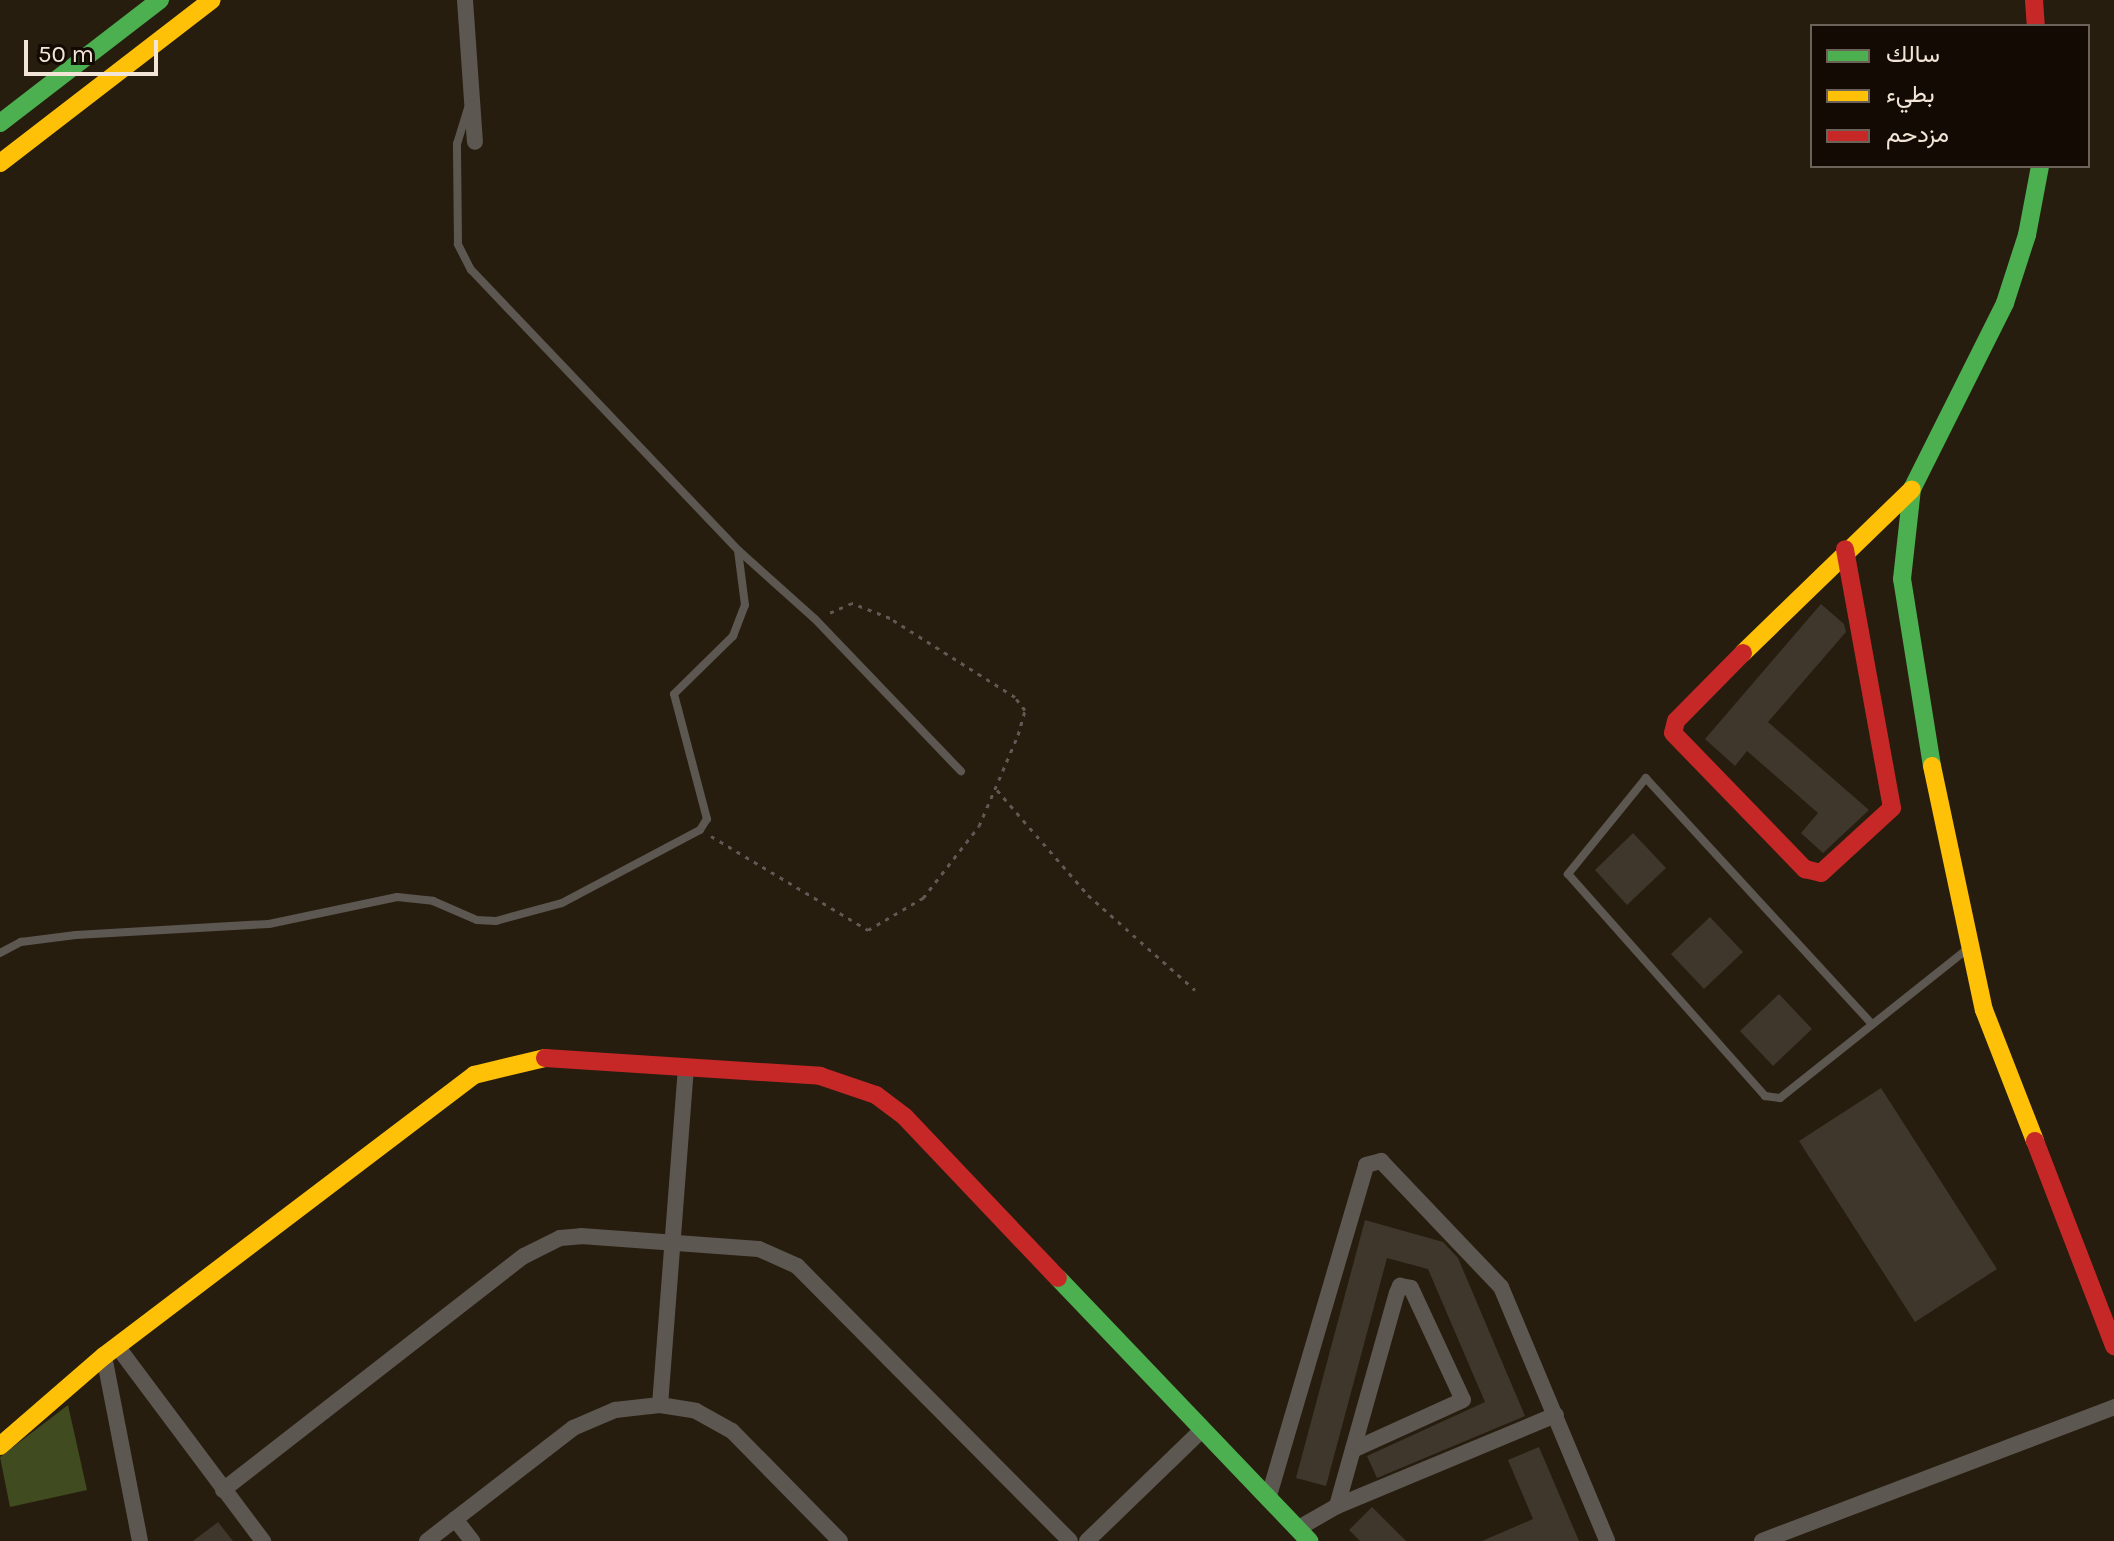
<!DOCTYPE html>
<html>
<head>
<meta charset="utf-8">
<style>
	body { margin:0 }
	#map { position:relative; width:2114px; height:1541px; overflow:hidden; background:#271d0f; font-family:Karla,Vazirmatn,sans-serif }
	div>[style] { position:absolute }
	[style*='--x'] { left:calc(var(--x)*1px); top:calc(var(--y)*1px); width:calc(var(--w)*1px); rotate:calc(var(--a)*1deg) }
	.green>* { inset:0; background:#404b1f }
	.building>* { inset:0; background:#3f372b }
	.path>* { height:3px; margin-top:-1.5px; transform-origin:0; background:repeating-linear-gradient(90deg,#615953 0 4px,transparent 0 10px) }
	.lane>* { height:8px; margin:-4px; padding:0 4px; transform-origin:4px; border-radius:4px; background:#5d5752 }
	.street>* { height:16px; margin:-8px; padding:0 8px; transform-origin:8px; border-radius:8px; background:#5d5752 }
	.fast>* { height:18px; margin:-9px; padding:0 9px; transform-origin:9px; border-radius:9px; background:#4caf50 }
	.slow>* { height:18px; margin:-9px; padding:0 9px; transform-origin:9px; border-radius:9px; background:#ffc107 }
	.jam>* { height:18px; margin:-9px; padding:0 9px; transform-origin:9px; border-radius:9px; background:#c62828 }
	span { translate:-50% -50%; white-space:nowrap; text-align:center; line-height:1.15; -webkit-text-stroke:7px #130b03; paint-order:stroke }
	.legend { position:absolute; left:1810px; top:24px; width:280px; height:144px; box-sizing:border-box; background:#130b03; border:2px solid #6c6258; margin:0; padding:10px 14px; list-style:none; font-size:24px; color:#f2e5d7 }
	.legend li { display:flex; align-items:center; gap:16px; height:40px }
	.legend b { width:40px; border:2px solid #6c6258 }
	.scale { position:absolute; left:24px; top:40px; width:134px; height:36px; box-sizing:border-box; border:4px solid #f2e5d7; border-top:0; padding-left:10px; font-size:24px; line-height:28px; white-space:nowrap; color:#f2e5d7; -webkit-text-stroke:6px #130b03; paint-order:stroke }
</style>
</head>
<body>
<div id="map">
	<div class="green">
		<div style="clip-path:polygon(68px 1405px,87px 1490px,10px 1507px,0 1457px)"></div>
	</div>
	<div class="building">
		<div style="clip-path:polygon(1821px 604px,1844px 624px,1846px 632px,1768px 722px,1869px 810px,1823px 853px,1801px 833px,1818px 813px,1747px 751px,1735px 766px,1705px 739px)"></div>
		<div style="clip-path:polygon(1633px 833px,1666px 868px,1627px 905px,1595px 870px)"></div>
		<div style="clip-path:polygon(1710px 917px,1743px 952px,1704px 989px,1671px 954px)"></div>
		<div style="clip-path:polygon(1779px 994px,1812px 1029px,1773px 1066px,1740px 1031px)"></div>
		<div style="clip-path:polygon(1881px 1088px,1997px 1269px,1915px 1322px,1799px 1141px)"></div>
		<div style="clip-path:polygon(1365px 1220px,1443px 1242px,1458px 1258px,1525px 1416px,1377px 1478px,1367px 1456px,1485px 1402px,1428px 1269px,1387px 1258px,1326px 1486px,1296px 1478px)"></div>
		<div style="clip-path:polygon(1539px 1447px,1579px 1541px,1482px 1541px,1533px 1519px,1508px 1460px)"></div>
		<div style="clip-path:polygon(1372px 1507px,1406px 1541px,1360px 1541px,1349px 1530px)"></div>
		<div style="clip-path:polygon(218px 1522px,233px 1541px,193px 1541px)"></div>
	</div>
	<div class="path">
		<div style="--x:997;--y:790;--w:139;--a:49.1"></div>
		<div style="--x:1088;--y:895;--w:143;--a:41.6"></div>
		<div style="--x:711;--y:836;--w:183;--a:30.9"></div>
		<div style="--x:868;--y:930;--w:64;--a:-30.2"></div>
		<div style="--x:923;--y:898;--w:91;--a:-52.1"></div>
		<div style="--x:979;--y:826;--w:99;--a:-66.8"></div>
		<div style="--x:1018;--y:735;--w:26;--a:-74"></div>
		<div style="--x:1025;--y:710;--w:16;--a:-128"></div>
		<div style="--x:1015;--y:697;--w:148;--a:-147.7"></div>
		<div style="--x:890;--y:618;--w:41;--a:-158.5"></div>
		<div style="--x:852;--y:603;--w:27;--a:156"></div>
	</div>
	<div class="lane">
		<div style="--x:738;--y:550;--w:103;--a:41.9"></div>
		<div style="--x:815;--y:619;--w:211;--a:46.2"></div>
		<div style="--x:0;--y:953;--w:24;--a:-28"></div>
		<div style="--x:21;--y:942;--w:55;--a:-7.3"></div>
		<div style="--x:76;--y:935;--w:193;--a:-3.3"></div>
		<div style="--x:269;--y:924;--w:131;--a:-11.9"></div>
		<div style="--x:397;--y:897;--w:36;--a:6"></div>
		<div style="--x:433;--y:901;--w:48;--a:23.4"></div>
		<div style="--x:477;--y:920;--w:19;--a:3"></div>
		<div style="--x:496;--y:921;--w:68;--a:-15.3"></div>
		<div style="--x:562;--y:903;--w:156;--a:-27.9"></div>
		<div style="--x:700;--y:830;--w:13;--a:-58"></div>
		<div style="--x:707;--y:819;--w:129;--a:-104.8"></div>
		<div style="--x:674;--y:694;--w:83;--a:-44.5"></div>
		<div style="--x:733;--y:636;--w:33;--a:-69"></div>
		<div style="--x:745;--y:605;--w:55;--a:-97.3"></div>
		<div style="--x:738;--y:550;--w:387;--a:-133.6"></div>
		<div style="--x:471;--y:270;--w:29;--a:-117"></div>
		<div style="--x:458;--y:244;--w:100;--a:-90.6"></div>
		<div style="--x:457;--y:144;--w:37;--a:-73"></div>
		<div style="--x:1871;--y:1023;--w:333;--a:-132.6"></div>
		<div style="--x:1646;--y:778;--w:124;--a:129.1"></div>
		<div style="--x:1568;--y:874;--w:297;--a:48.4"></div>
		<div style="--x:1765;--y:1096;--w:15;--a:8"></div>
		<div style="--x:1780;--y:1098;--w:238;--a:-38.5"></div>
	</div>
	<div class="street">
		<div style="--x:465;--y:0;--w:142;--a:86"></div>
		<div style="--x:117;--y:1346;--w:244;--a:53.2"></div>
		<div style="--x:104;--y:1356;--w:188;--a:79"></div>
		<div style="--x:660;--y:1405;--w:337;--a:-85.6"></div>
		<div style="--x:223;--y:1490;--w:381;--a:-37.9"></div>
		<div style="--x:524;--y:1256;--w:40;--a:-26.6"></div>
		<div style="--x:560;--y:1238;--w:21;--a:-5"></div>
		<div style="--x:581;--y:1236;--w:178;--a:4.2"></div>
		<div style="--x:759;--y:1249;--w:42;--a:24.1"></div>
		<div style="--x:797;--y:1266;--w:387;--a:45.2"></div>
		<div style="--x:1268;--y:1499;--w:348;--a:-73.6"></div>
		<div style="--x:1366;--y:1165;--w:16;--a:-15"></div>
		<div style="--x:1381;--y:1161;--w:174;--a:46.4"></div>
		<div style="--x:1501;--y:1287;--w:275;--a:67.3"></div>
		<div style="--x:1337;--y:1506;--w:221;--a:-74.3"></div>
		<div style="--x:1397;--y:1293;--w:8;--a:-67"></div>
		<div style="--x:1400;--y:1286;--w:11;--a:10"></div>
		<div style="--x:1411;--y:1288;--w:123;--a:65.1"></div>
		<div style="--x:1463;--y:1400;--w:121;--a:155.6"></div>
		<div style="--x:455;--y:1519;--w:28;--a:52"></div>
		<div style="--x:1297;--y:1529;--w:46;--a:-29.9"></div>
		<div style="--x:1337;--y:1506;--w:237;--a:-22.6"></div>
		<div style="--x:427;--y:1541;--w:185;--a:-37.7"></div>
		<div style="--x:573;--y:1428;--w:46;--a:-23.2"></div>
		<div style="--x:615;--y:1410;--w:45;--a:-6.3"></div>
		<div style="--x:660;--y:1405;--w:36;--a:9"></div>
		<div style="--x:696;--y:1411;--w:41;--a:29.1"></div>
		<div style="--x:732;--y:1431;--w:154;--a:45.5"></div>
		<div style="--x:1087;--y:1541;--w:160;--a:-44"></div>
		<div style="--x:1762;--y:1541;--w:377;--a:-20.8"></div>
	</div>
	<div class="fast">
		<div style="--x:0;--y:123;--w:202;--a:-37.6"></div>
		<div style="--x:1932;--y:766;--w:189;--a:-99.1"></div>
		<div style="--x:1902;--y:579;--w:91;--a:-83.7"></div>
		<div style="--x:1912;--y:489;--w:208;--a:-63.4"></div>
		<div style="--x:2005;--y:303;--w:71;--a:-72.1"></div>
		<div style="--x:2027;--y:235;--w:70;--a:-79.3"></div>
		<div style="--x:1058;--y:1278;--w:364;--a:46.3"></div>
	</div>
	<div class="slow">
		<div style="--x:0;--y:163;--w:267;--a:-37.6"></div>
		<div style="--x:1743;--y:653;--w:235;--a:-44.1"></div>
		<div style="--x:1932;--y:766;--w:249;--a:78"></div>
		<div style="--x:1984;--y:1010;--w:141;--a:68.7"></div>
		<div style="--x:0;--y:1446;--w:138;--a:-40.9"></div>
		<div style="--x:104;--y:1356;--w:465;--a:-37.2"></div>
		<div style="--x:474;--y:1075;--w:73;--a:-13.5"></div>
	</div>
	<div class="jam">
		<div style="--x:2034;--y:0;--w:26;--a:86"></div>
		<div style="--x:1743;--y:653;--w:95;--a:134.6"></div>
		<div style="--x:1676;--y:721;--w:12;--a:104"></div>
		<div style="--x:1673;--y:733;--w:190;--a:45.9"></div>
		<div style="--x:1805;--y:869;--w:16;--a:14"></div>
		<div style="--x:1821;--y:873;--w:96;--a:-42.5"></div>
		<div style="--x:1892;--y:808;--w:263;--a:-100.3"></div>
		<div style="--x:545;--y:1058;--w:276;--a:3.7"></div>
		<div style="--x:820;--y:1076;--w:59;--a:18.7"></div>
		<div style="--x:876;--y:1095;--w:36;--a:37"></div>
		<div style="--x:905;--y:1117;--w:222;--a:46.5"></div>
		<div style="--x:2035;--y:1141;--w:220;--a:68.9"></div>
	</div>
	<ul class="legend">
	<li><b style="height:10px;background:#4caf50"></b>سالك</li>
	<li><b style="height:10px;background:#ffc107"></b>بطيء</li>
	<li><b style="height:10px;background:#c62828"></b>مزدحم</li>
	</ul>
	<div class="scale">50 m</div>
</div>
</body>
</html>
